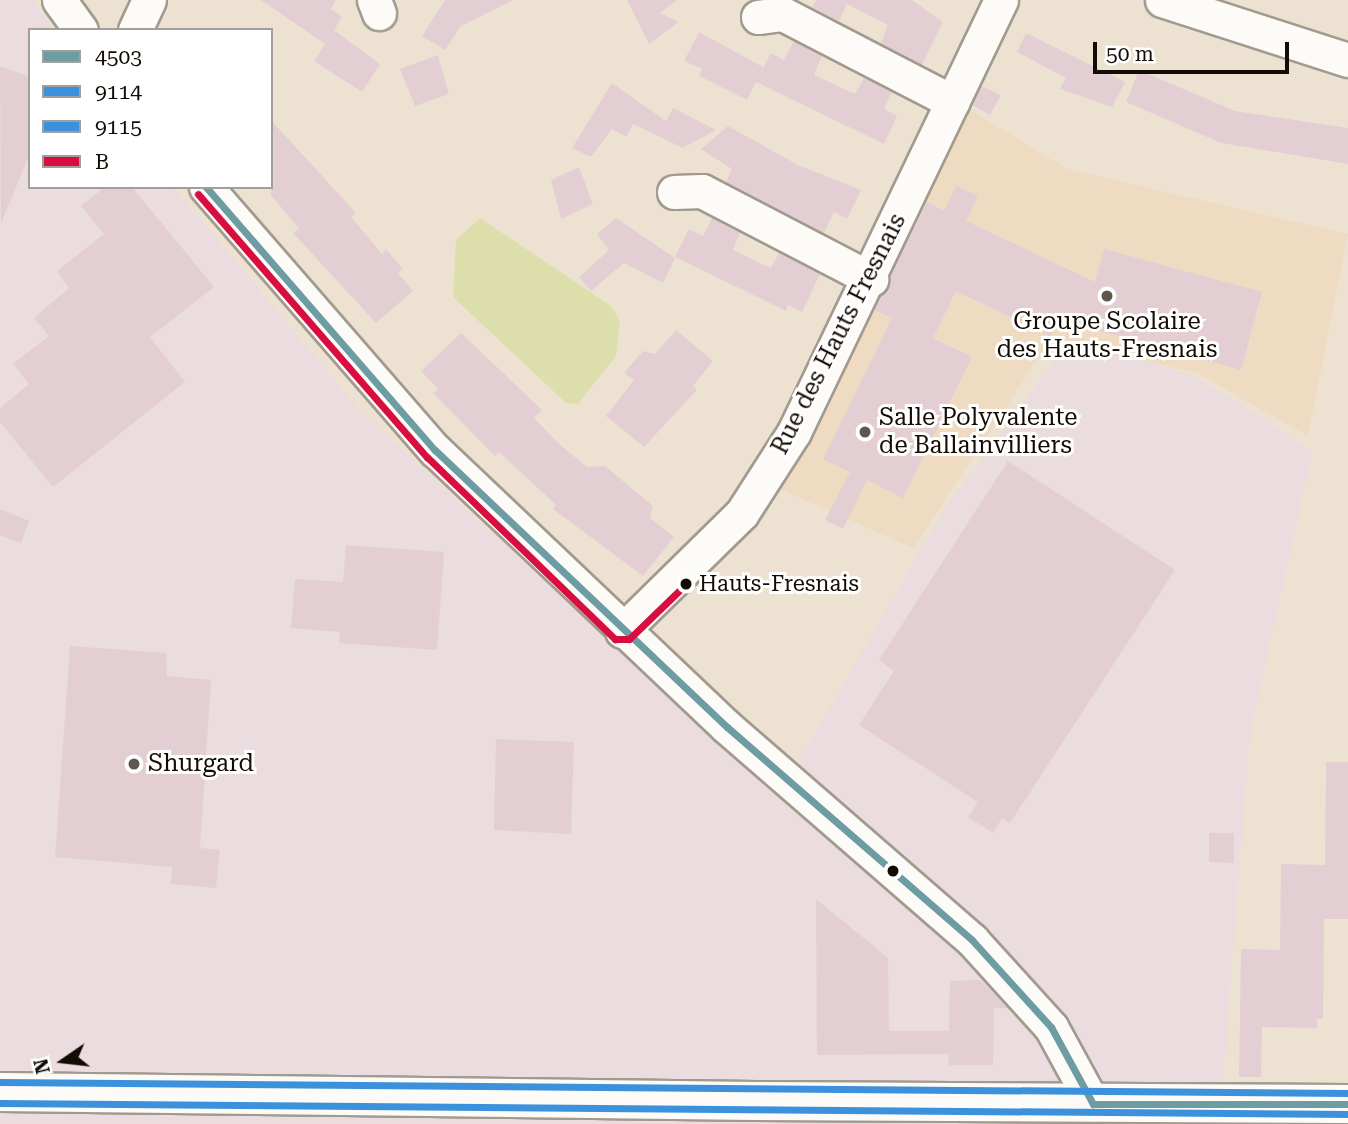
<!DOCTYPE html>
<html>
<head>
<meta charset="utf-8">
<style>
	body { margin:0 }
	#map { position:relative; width:1348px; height:1124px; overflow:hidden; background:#ede2d2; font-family:"Roboto Serif",serif }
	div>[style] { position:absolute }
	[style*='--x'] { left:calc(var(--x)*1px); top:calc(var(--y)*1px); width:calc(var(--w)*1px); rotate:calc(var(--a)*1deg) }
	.commercial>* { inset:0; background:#eadcdf }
	.built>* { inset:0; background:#eedbc1 }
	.green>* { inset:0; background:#dcdfac }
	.building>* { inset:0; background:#e3cfd3 }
	.roads { filter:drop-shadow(2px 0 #a29a8e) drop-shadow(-2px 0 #a29a8e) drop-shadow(0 2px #a29a8e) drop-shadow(0 -2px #a29a8e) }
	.minor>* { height:33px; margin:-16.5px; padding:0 16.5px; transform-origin:16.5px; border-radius:16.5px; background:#fcfbf8 }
	.major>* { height:38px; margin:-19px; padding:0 19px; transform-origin:19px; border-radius:19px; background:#fcfbf8 }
	.highway>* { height:38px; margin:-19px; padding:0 19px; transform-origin:19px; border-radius:19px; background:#fcfbf8 }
	.bus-1>* { height:7px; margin:-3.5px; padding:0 3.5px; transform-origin:3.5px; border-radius:3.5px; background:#6d9da2 }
	.bus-2>* { height:7px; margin:-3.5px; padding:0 3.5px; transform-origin:3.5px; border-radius:3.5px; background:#3c91dc }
	.bus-3>* { height:7px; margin:-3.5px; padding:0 3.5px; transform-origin:3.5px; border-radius:3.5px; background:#3c91dc }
	.bus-4>* { height:7px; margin:-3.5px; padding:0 3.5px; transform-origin:3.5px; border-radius:3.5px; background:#d80e41 }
	.dots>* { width:19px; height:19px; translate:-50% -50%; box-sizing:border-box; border:4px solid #fff; border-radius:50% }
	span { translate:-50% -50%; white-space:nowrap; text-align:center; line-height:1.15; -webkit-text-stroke:6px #fff; paint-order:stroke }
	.bus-label { font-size:22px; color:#130c04 }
	.left { translate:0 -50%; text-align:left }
	.poi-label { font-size:24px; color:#130c04 }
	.street-label { font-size:24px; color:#130c04 }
	.legend { position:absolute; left:28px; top:28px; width:245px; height:161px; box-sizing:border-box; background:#fff; border:2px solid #a19e9b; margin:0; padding:9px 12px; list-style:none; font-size:21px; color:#130c04 }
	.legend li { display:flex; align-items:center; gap:14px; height:35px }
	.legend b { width:35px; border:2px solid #a19e9b }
	.north { position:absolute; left:28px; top:1026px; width:70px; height:70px; -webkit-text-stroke:5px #fff; paint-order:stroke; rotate:256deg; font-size:19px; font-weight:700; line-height:28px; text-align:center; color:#130c04 }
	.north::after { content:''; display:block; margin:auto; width:24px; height:32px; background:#130c04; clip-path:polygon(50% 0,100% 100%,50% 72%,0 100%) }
	.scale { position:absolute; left:1093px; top:42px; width:196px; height:32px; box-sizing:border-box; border:4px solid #130c04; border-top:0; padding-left:9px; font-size:21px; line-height:24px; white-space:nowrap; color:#130c04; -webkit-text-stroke:5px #fff; paint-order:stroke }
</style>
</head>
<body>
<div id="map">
	<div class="commercial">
		<div style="clip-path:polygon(0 0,33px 0,54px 30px,30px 30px,30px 187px,174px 187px,361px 412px,778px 797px,944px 510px,1071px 340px,1197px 377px,1313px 451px,1250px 734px,1223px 1081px,1104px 1083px,1093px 1104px,988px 1104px,987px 1124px,0 1124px)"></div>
	</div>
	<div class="built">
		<div style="clip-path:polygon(969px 109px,1067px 169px,1348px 234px,1308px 436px,1197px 373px,1051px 339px,913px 548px,778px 488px)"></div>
	</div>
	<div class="green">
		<div style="clip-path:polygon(480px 218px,611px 306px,620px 321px,616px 356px,578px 404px,566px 403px,453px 297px,456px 240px)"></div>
	</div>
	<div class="building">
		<div style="clip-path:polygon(261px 0,336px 0,331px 9px,342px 17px,334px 30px,380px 64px,362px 92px,314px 61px,325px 44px)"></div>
		<div style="clip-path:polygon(445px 0,513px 0,461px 26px,445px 50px,422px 36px)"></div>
		<div style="clip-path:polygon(627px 0,677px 0,660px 13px,679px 22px,649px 44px)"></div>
		<div style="clip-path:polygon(816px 0,912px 0,943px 22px,922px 65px,881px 43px,888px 25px,847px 4px,839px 21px,812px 7px)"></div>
		<div style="clip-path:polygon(699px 32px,763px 67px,758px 78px,771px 53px,784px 60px,794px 41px,822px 56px,814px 75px,855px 94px,864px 78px,892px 92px,884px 109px,897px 116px,884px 144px,756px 82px,747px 100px,699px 76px,702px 69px,684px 61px)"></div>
		<div style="clip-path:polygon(1026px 33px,1125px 82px,1112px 107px,1060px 89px,1066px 78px,1017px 52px)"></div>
		<div style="clip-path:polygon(438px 55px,449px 94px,415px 106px,400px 69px)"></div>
		<div style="clip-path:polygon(0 66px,30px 77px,30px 153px,1px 224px)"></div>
		<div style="clip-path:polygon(1139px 70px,1235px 111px,1348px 128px,1348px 164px,1221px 143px,1126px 102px)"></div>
		<div style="clip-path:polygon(612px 83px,666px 121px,673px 108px,716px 130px,683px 148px,633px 124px,626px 137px,612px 129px,591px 157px,572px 148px)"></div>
		<div style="clip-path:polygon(981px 86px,1001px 95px,990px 115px,972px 105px)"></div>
		<div style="clip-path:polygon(271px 120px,356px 213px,351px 217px,382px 254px,386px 249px,403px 269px,398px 273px,413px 291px,376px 323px,293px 233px,299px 229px,271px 195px)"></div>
		<div style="clip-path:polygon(728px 126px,798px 165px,861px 190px,847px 219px,834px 212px,824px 233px,726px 182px,732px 169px,701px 149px)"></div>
		<div style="clip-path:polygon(579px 167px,593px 204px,561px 219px,551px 180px)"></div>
		<div style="clip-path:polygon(956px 186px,978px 196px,966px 221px,1095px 282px,1104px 249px,1262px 292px,1241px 370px,1057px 319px,1050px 336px,956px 291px,933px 338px,972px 357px,903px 498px,867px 480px,843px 529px,825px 520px,850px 472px,823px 459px,892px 318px,874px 310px,897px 262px,927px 202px,944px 211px)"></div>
		<div style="clip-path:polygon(105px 187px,132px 187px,214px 287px,150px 337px,185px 382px,53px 487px,0 422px,0 408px,29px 384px,13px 364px,49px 336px,34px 318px,69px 288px,57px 271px,104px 234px,81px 206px)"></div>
		<div style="clip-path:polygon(616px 218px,675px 258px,663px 283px,624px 263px,591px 291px,579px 277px,609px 250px,597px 234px)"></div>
		<div style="clip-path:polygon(712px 218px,740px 233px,733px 250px,771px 268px,779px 253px,820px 274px,802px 312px,788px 305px,786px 311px,675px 257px,689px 229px,703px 236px)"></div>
		<div style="clip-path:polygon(676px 330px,713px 361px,693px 386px,697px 390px,644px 447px,606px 416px,634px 380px,624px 373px,643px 351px,655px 354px)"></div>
		<div style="clip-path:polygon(461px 333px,542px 410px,534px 418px,558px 443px,587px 467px,605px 466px,653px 506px,650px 518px,674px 537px,643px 576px,553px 509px,556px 505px,499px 452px,495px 456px,433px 393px,438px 389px,421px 371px)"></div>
		<div style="clip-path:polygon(1008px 461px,1175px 570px,1010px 823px,1002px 818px,993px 833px,968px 817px,978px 802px,859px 725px,894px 671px,879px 660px)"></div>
		<div style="clip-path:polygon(0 509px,29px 521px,21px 543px,0 535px)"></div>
		<div style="clip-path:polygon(346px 545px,444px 552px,437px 650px,339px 643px,340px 632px,291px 628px,295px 579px,343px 582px)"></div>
		<div style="clip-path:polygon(70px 646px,166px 653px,167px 676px,211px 680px,200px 848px,220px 850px,216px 888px,171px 884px,172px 867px,55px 857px)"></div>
		<div style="clip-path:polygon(496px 739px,574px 742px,571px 834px,494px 830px)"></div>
		<div style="clip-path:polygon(1326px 762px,1348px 762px,1348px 919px,1324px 919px,1323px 1019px,1317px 1019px,1317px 1028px,1262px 1027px,1261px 1077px,1239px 1077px,1241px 949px,1280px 950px,1281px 864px,1325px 865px)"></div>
		<div style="clip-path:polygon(1209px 833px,1234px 833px,1234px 863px,1209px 862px)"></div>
		<div style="clip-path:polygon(816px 899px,888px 958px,889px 1031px,949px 1031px,950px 981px,980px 980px,992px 991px,1007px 1008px,994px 1008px,993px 1065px,949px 1065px,948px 1054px,817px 1055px)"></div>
	</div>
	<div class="roads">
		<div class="minor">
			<div style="--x:59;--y:0;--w:37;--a:54"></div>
			<div style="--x:374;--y:0;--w:14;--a:69"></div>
			<div style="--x:1162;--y:0;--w:195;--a:17.9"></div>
			<div style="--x:758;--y:17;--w:25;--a:-7"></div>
			<div style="--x:783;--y:14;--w:191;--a:27.4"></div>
			<div style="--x:135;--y:30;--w:33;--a:-65"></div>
			<div style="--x:206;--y:187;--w:349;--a:49"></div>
			<div style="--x:435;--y:450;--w:402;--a:43.5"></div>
			<div style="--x:727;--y:727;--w:325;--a:41"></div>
			<div style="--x:972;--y:940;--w:118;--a:47.8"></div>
			<div style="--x:1051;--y:1027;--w:88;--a:61.4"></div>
			<div style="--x:674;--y:192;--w:28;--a:-2"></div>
			<div style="--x:702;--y:191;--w:191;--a:27.5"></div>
			<div style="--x:622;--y:631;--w:168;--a:-44.5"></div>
			<div style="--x:742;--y:513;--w:96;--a:-57.3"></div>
			<div style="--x:794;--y:432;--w:479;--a:-64.4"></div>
		</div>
		<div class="major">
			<div style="--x:756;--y:1101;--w:592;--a:0.29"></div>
		</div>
		<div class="highway">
			<div style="--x:0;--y:1092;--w:756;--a:0.68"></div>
		</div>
	</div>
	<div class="bus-1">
		<div style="--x:206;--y:187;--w:349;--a:49"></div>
		<div style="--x:435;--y:450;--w:402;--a:43.5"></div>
		<div style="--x:727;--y:727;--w:325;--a:41"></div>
		<div style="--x:972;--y:940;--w:118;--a:47.8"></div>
		<div style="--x:1051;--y:1027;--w:88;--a:61.4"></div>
		<div style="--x:1093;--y:1104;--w:255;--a:0"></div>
	</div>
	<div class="bus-2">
		<div style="--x:0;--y:1103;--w:1348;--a:0.47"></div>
	</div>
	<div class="bus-3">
		<div style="--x:0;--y:1082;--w:1348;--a:0.47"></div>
	</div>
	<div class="bus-4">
		<div style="--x:198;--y:194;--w:349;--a:49"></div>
		<div style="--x:427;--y:457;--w:262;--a:44.1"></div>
		<div style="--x:615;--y:639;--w:14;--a:0"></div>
		<div style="--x:629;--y:639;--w:79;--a:-44"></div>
	</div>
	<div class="dots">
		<div style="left:1107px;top:296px;background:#5f574c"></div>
		<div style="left:865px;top:432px;background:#5f574c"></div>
		<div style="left:686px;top:584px;background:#130c04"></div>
		<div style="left:134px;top:764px;background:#5f574c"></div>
		<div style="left:893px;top:871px;background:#130c04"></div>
	</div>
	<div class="bus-label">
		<span class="left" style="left:699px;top:584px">Hauts-Fresnais</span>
	</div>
	<div class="poi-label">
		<span style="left:1107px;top:336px">Groupe Scolaire<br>des Hauts-Fresnais</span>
		<span class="left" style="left:879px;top:432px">Salle Polyvalente<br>de Ballainvilliers</span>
		<span class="left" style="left:148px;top:764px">Shurgard</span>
	</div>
	<div class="street-label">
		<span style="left:839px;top:334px;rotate:-63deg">Rue des Hauts Fresnais</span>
	</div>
	<ul class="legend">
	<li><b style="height:9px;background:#6d9da2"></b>4503</li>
	<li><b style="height:9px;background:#3c91dc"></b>9114</li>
	<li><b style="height:9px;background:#3c91dc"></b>9115</li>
	<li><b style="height:9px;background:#d80e41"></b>B</li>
	</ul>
	<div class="north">N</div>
	<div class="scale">50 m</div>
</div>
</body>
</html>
